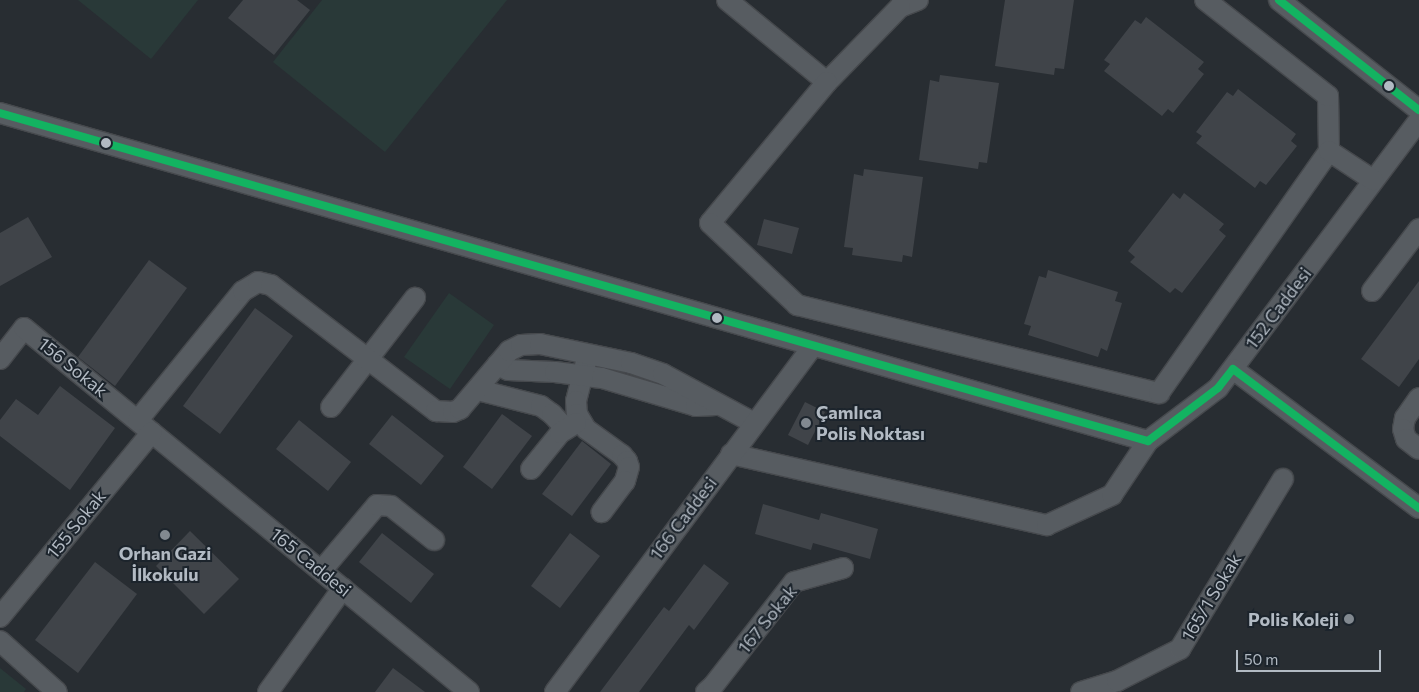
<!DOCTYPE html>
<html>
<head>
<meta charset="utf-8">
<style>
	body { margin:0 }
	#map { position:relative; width:1419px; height:692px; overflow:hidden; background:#282d32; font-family:Commissioner,sans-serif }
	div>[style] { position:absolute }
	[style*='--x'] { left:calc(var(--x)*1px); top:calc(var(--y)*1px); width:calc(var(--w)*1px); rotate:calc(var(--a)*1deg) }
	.green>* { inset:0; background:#293938 }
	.building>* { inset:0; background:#404449 }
	.roads { filter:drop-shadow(1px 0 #46494d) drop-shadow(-1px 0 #46494d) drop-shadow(0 1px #46494d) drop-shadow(0 -1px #46494d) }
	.street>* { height:20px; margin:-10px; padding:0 10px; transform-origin:10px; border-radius:10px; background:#575c61 }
	.bus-1>* { height:8px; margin:-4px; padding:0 4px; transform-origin:4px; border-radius:4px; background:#13b361 }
	.dots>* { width:14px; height:14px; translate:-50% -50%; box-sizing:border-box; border:2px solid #1c242c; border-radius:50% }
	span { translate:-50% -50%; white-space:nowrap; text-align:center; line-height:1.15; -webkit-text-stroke:4px #1c242c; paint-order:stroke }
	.street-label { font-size:18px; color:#b2bac3 }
	.poi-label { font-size:18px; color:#b2bac3; font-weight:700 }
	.left { translate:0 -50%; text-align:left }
	.right { translate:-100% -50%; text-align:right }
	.scale { position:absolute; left:1236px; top:650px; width:145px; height:22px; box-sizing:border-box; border:2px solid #b2bac3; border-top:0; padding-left:6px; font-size:15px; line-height:18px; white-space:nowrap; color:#b2bac3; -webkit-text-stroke:4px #1c242c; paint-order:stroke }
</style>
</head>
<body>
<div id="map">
	<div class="green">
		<div style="clip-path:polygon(78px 0,198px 0,151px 59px)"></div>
		<div style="clip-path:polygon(322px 0,507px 0,385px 152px,273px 62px)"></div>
		<div style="clip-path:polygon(449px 293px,494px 325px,450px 389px,404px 357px)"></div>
		<div style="clip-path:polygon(0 668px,26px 689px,24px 692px,0 692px)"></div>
	</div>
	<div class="building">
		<div style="clip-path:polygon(243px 0,297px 0,310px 10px,274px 55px,228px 18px)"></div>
		<div style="clip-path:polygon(1005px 0,1074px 0,1064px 69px,1055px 68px,1054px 75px,995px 66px)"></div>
		<div style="clip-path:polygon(1146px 17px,1204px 62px,1198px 69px,1204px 74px,1173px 113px,1168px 109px,1162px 116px,1104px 71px,1110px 64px,1104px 60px,1135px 20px,1141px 24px)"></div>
		<div style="clip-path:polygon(940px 75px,999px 83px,987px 163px,979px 162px,978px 169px,919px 160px,930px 80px,939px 82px)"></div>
		<div style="clip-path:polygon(1238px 89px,1296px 134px,1291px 141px,1297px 146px,1266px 185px,1260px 181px,1255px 188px,1196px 143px,1202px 136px,1196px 132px,1217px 105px,1227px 92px,1233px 96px)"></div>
		<div style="clip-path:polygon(864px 169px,923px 177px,912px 257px,903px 255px,902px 262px,852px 255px,853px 248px,844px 247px,854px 174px,863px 176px)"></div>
		<div style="clip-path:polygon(1173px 193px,1180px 199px,1184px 193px,1224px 224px,1219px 230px,1226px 236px,1182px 293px,1175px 288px,1170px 293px,1130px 262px,1135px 257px,1128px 251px)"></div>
		<div style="clip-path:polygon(28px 217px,52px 257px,0 286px,0 233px)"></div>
		<div style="clip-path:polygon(764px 219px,799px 228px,792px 254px,757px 245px)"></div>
		<div style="clip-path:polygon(149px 260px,187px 288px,115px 386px,78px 357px)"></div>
		<div style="clip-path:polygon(1048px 270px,1118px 292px,1115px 301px,1122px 303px,1107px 351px,1101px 348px,1098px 357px,1028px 335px,1031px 326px,1024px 324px,1039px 276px,1046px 278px)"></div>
		<div style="clip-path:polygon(1419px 281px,1419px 359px,1399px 387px,1361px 359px)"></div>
		<div style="clip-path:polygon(255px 308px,293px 336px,220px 434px,183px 406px)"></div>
		<div style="clip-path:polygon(60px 386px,115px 428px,70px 490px,0 436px,0 420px,16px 399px,38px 415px)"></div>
		<div style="clip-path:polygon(805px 402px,825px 412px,808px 445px,788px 435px)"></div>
		<div style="clip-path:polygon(502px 414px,532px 436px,492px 489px,463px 467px)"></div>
		<div style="clip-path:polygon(392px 415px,444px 456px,421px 485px,369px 444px)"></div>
		<div style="clip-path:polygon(299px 420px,351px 462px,328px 491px,276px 449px)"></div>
		<div style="clip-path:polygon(582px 441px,611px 464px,572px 516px,542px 494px)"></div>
		<div style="clip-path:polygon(763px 504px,819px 520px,821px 513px,878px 529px,870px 559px,813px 543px,811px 550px,755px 534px)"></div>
		<div style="clip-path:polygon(190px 531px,239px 579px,204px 614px,156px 566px)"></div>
		<div style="clip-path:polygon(382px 533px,434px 574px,411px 603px,359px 562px)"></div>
		<div style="clip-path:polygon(570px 533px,600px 556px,560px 608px,531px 586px)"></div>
		<div style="clip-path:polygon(95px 562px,137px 594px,78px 673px,35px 640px)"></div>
		<div style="clip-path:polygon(704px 564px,729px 583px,694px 630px,689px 625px,639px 692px,600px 692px,664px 607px,669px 611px)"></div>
		<div style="clip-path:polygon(393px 668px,425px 692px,375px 692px)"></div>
	</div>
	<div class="roads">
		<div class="street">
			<div style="--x:727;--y:0;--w:129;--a:39.4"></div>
			<div style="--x:918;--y:0;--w:19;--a:159"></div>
			<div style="--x:900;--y:7;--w:105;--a:134.2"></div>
			<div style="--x:827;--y:82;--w:183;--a:129.7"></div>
			<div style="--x:710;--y:223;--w:120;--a:43.3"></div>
			<div style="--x:797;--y:305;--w:373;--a:13.7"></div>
			<div style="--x:1159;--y:393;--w:296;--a:-54.9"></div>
			<div style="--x:1329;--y:151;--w:55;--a:-91"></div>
			<div style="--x:1328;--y:96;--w:156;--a:-142"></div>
			<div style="--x:1279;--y:0;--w:178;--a:38.2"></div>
			<div style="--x:0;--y:113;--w:1194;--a:15.95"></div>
			<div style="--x:1148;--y:441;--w:88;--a:-37.1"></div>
			<div style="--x:1218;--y:388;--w:335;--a:-53.1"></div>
			<div style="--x:1329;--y:151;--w:53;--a:33.4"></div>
			<div style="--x:1372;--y:291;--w:78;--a:-52.8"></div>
			<div style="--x:0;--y:359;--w:39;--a:-52"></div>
			<div style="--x:24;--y:328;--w:575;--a:39.28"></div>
			<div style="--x:586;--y:362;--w:40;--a:104.4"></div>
			<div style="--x:576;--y:401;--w:13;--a:86"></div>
			<div style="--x:577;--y:414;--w:17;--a:59"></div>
			<div style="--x:586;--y:429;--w:44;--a:35.8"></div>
			<div style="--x:622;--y:455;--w:8;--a:50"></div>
			<div style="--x:627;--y:461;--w:6;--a:72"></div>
			<div style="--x:629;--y:467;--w:15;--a:106"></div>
			<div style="--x:625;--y:481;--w:39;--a:127"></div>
			<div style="--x:497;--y:365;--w:12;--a:24"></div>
			<div style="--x:508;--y:370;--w:47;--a:2.4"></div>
			<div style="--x:555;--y:372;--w:47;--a:7.3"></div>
			<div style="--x:602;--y:378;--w:98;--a:16.6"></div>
			<div style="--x:696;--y:406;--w:20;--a:-3"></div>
			<div style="--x:1233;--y:369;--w:232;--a:36.8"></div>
			<div style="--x:478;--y:390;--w:65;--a:14.3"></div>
			<div style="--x:541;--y:406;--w:14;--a:36"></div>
			<div style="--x:552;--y:414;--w:19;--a:47"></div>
			<div style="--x:1419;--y:398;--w:24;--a:125"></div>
			<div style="--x:1405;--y:418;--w:11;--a:100"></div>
			<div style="--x:1403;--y:429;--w:10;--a:73"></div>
			<div style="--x:1406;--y:439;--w:16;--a:38"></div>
			<div style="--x:331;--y:407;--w:138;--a:-52.4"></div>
			<div style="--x:138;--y:420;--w:166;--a:-50.9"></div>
			<div style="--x:243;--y:291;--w:17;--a:-31"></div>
			<div style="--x:258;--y:282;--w:13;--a:13"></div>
			<div style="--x:271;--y:285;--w:208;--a:37.4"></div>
			<div style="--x:436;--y:411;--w:17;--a:3"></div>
			<div style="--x:453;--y:412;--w:8;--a:-23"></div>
			<div style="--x:460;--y:409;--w:76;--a:-49.8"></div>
			<div style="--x:509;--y:351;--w:13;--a:-27"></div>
			<div style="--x:521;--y:345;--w:19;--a:-3"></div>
			<div style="--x:540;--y:344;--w:93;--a:11.8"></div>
			<div style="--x:631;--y:363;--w:34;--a:19"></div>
			<div style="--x:663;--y:374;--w:103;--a:28.3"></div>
			<div style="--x:731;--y:454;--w:324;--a:12.7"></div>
			<div style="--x:1047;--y:525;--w:72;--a:-24.8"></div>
			<div style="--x:1112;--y:495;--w:65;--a:-56.3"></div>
			<div style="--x:531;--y:469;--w:46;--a:-51.1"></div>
			<div style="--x:560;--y:433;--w:19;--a:-32"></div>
			<div style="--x:322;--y:570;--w:85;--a:-49.8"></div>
			<div style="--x:377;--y:505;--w:14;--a:4"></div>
			<div style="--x:391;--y:506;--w:55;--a:38.3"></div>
			<div style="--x:0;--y:617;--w:239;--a:-50.6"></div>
			<div style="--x:0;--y:641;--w:76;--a:41.8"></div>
			<div style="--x:268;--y:692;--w:128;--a:-54.2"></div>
			<div style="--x:555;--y:692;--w:432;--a:-53.3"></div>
			<div style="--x:706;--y:692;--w:9;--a:-41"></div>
			<div style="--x:713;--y:686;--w:132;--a:-52.1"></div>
			<div style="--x:794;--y:582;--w:51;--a:-15.9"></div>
			<div style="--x:1081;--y:692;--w:38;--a:-17"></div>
			<div style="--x:1117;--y:681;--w:71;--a:-26.9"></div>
			<div style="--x:1180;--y:649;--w:199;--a:-58.8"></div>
		</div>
	</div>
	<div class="bus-1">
		<div style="--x:1279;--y:0;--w:178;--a:38.2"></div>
		<div style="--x:0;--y:113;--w:1194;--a:15.95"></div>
		<div style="--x:1148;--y:441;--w:88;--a:-37.1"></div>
		<div style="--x:1218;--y:388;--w:24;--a:-52"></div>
		<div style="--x:1233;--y:369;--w:232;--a:36.8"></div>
	</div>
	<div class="dots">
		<div style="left:1389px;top:86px;background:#b2bac3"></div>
		<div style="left:106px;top:143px;background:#b2bac3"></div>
		<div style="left:717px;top:318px;background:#b2bac3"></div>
		<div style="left:806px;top:423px;background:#828990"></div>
		<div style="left:165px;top:535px;background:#828990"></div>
		<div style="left:1349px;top:619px;background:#828990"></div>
	</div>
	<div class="street-label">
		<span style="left:1278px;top:308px;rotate:-53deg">152 Caddesi</span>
		<span style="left:73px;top:367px;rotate:39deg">156 Sokak</span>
		<span style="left:683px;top:518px;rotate:-53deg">166 Caddesi</span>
		<span style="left:76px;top:524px;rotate:-51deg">155 Sokak</span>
		<span style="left:311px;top:562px;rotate:39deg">165 Caddesi</span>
		<span style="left:1211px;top:597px;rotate:-59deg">165/1 Sokak</span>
		<span style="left:767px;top:619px;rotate:-51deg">167 Sokak</span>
	</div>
	<div class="poi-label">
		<span class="left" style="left:816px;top:423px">Çamlıca<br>Polis Noktası</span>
		<span style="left:165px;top:564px">Orhan Gazi<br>İlkokulu</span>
		<span class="right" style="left:1339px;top:619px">Polis Koleji</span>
	</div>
	<div class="scale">50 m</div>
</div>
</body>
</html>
